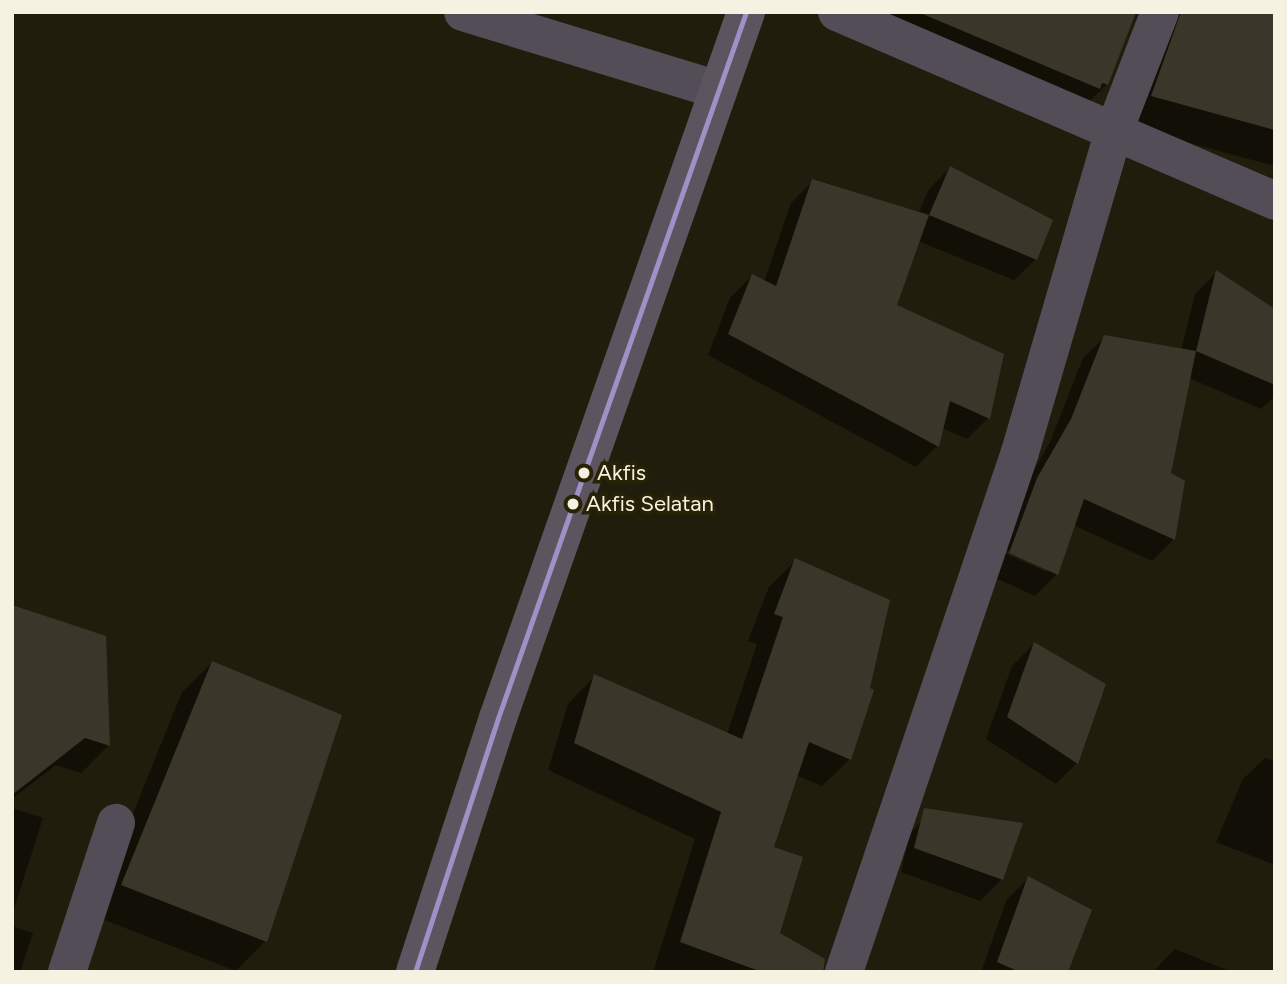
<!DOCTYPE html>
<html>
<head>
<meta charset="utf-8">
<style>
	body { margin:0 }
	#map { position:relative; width:1287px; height:984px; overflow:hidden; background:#201d0d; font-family:Figtree,sans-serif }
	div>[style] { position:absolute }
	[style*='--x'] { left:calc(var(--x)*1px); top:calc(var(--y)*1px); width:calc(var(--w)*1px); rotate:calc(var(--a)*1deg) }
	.shadow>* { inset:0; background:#0007 }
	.building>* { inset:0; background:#3a372a }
	.minor>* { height:38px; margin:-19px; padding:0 19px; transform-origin:19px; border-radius:19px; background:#534d57 }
	.major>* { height:38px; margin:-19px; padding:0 19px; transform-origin:19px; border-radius:19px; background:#5c545e }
	.bus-1>* { height:5px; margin:-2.5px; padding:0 2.5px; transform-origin:2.5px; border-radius:2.5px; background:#9f91c5 }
	.dots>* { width:19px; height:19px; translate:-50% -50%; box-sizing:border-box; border:4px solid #282305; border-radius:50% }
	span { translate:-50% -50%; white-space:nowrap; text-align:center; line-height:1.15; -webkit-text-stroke:7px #282305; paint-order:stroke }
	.bus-label { font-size:22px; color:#f5f2e1 }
	.left { translate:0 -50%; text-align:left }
	.frame { position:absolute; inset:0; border:14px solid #f5f2e1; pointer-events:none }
</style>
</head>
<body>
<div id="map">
	<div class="shadow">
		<div style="clip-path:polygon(819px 12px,1135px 12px,1107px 84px,1078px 112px)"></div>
		<div style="clip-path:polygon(1162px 12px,1275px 12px,1275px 166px,1123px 125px)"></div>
		<div style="clip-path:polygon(950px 168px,1036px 259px,1014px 280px,918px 241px,895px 306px,1002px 355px,988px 418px,967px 439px,942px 428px,937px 446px,916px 467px,708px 355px,730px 298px,752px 276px,764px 282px,791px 203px,813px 181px,918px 214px,929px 189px)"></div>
		<div style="clip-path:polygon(evenodd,1216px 273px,1275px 311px,1275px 396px,1261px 409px,1189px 378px,1169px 474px,1183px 482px,1173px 540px,1152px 561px,1073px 525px,1057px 574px,1035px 596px,989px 575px,1016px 502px,1050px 442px,1083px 358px,1105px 337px,1181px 350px,1195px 294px,1216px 273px,1002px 548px,1047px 568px,1047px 572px,1000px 551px,1002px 548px)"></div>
		<div style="clip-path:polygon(796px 560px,850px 759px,822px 786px,796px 775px,772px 848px,778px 933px,822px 972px,661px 972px,654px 969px,695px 839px,548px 770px,568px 704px,595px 676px,727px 734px,757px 644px,748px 641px,769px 587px)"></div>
		<div style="clip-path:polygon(12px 607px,104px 637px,108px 746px,81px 773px,56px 765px,12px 799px)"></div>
		<div style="clip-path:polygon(1034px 644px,1077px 763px,1056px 784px,986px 739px,1012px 666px)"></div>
		<div style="clip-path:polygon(212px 663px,265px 941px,236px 971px,92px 915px,182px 692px)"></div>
		<div style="clip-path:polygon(1265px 758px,1275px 761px,1275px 865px,1216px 842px,1243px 779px)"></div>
		<div style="clip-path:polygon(12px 808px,43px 818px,12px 915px)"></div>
		<div style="clip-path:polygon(932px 811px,1002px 879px,980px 901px,901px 872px,910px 833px)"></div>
		<div style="clip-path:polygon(1029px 878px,1066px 972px,981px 972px,1007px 899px)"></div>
		<div style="clip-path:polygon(12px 926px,33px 933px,20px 972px,12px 972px)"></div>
		<div style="clip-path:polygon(1175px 949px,1232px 972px,1153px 972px)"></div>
	</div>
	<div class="building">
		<div style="clip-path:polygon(918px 12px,1136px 12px,1108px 85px,1102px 83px,1100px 89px)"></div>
		<div style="clip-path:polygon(1181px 12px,1275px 12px,1275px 130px,1151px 96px)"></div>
		<div style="clip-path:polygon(950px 166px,1053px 220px,1037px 260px,929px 215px)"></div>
		<div style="clip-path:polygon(812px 179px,929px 215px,897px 305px,1004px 354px,990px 419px,950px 401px,939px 447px,728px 334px,752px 274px,776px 286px)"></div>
		<div style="clip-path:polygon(1216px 270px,1275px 309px,1275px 385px,1196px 351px)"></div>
		<div style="clip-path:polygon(1104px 335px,1196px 351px,1171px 473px,1185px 481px,1175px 540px,1084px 499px,1058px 575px,1009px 553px,1037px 478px,1071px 419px)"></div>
		<div style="clip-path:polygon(795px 558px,890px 600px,870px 688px,874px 690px,851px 760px,809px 742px,774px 847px,803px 857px,780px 933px,825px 959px,823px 972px,762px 972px,680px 942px,721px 812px,574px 743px,594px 674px,742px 739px,783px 617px,774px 614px)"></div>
		<div style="clip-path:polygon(12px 605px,106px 636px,110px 746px,85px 738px,12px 795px)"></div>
		<div style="clip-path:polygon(1034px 642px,1106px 684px,1078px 764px,1007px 717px)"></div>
		<div style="clip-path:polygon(212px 661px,342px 715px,267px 942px,121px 885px)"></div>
		<div style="clip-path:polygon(924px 808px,1023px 823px,1003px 880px,914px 848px)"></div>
		<div style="clip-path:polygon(1028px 876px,1092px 910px,1068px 972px,1020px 972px,997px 962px)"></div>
	</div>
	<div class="minor">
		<div style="--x:463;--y:12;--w:264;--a:17"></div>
		<div style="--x:837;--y:12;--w:477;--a:23.3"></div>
		<div style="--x:67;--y:972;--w:157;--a:-71.8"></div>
		<div style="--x:844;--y:972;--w:549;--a:-71.3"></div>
		<div style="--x:1020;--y:452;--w:334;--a:-73.7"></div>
		<div style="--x:1114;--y:131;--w:128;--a:-68.9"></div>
	</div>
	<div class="major">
		<div style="--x:415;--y:972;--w:267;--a:-71.9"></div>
		<div style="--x:498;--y:718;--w:748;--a:-70.64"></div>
	</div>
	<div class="bus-1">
		<div style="--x:415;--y:972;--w:267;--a:-71.9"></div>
		<div style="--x:498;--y:718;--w:748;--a:-70.64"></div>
	</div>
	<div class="dots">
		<div style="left:584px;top:473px;background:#f5f2e1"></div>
		<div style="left:573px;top:504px;background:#f5f2e1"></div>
	</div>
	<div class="bus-label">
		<span class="left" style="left:597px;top:473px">Akfis</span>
		<span class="left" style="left:586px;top:504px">Akfis Selatan</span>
	</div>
	<div class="frame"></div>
</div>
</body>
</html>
